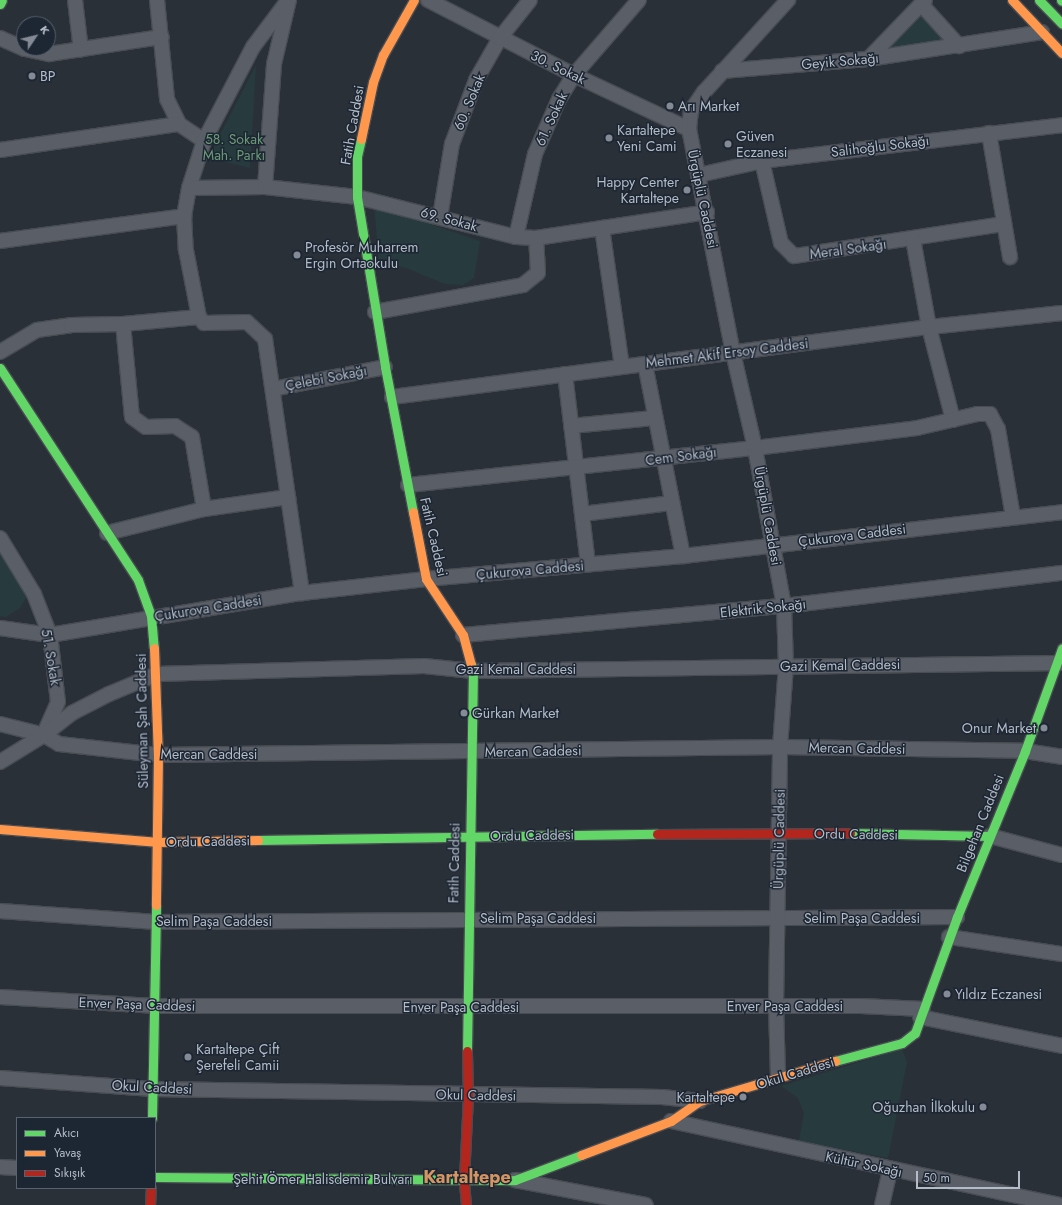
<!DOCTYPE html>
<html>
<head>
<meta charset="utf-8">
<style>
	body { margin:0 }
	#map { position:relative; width:1062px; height:1205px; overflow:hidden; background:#2a3038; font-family:Jost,sans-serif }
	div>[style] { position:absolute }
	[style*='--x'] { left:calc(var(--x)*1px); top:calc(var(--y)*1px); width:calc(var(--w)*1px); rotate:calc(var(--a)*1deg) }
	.green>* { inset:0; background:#273a3e }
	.roads { filter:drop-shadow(1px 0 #484c53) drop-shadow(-1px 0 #484c53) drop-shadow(0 1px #484c53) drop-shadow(0 -1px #484c53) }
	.street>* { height:14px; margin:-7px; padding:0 7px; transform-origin:7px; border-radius:7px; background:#5a5e66 }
	.fast>* { height:9px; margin:-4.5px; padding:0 4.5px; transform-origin:4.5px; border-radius:4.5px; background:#63d668 }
	.slow>* { height:9px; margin:-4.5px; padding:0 4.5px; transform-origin:4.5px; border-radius:4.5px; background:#ff974d }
	.jam>* { height:9px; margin:-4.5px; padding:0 4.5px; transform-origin:4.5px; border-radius:4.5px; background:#b3261e }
	.dots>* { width:11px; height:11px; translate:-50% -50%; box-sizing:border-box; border:2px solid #1d2633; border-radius:50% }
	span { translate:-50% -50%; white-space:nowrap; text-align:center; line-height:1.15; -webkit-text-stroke:3px #1d2633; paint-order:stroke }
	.street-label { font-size:14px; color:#b4bcc9 }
	.poi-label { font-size:14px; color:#b4bcc9 }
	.left { translate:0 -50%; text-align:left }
	.right { translate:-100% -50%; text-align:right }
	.park-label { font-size:14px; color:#6b9a76 }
	.district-label { font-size:18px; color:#d59563; font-weight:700 }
	.legend { position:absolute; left:16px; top:1117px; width:140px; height:72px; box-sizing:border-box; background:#1d2633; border:1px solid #59626f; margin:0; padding:5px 7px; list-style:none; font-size:12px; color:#b4bcc9 }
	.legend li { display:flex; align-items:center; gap:8px; height:20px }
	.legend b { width:20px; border:1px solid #59626f }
	.north { position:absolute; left:16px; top:16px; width:40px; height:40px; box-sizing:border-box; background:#1d2633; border:1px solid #59626f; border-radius:50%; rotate:55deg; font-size:11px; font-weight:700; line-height:16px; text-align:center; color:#b4bcc9 }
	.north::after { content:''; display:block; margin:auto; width:14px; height:18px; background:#848b96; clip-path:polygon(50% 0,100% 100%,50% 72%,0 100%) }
	.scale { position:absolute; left:916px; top:1171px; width:104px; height:18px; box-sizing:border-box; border:2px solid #b4bcc9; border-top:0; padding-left:5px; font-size:12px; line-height:14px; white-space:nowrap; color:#b4bcc9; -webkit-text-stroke:3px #1d2633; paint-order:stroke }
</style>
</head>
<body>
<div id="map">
	<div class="green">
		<div style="clip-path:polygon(922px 12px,950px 43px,882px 52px)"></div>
		<div style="clip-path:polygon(256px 65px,250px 168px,208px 158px)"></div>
		<div style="clip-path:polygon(374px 205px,480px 241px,474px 278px,463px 285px,445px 284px,406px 268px,379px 261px)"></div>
		<div style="clip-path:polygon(0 550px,28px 595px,20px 608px,6px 617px,0 616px)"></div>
		<div style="clip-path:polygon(902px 1049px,907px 1062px,888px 1158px,799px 1141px,804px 1113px,798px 1098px,781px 1086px)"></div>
	</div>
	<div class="roads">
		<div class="street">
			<div style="--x:75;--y:0;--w:50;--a:83.2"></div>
			<div style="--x:157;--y:0;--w:100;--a:84.2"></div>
			<div style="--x:167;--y:99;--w:28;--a:64"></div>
			<div style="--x:179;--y:124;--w:30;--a:34"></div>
			<div style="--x:204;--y:141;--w:49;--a:107.7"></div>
			<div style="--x:189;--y:188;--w:28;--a:100"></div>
			<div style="--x:184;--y:216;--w:34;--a:87"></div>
			<div style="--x:186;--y:250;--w:68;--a:79"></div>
			<div style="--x:199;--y:317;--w:8;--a:50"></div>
			<div style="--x:204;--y:323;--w:43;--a:-1.3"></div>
			<div style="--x:247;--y:322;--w:25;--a:43"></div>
			<div style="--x:265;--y:339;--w:257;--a:81.7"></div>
			<div style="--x:428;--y:0;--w:164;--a:27.2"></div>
			<div style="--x:574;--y:75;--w:127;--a:25.2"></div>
			<div style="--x:921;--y:4;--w:57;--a:47.9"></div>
			<div style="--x:0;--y:38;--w:27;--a:24"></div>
			<div style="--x:25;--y:49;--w:25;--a:12"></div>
			<div style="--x:49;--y:54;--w:114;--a:-8.6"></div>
			<div style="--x:868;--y:59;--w:82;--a:-46"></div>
			<div style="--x:722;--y:71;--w:146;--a:-4.7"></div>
			<div style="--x:868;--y:59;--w:176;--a:-8.8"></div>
			<div style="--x:989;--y:133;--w:126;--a:80.4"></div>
			<div style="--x:204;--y:141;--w:106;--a:-62.5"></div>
			<div style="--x:253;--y:47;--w:55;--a:-53.1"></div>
			<div style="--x:0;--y:150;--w:181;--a:-8.3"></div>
			<div style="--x:762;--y:161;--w:84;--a:77"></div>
			<div style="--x:781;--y:243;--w:18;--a:45"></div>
			<div style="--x:794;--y:256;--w:212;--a:-8.7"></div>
			<div style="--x:699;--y:175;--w:65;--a:-12.5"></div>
			<div style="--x:762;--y:161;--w:302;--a:-6.8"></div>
			<div style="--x:265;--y:187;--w:123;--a:-85.8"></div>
			<div style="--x:274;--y:64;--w:66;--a:-76.8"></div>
			<div style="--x:189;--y:188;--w:76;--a:-0.8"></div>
			<div style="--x:265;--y:187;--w:93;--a:6.2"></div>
			<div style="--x:357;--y:197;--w:164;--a:14.1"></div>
			<div style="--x:516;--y:237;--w:20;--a:3"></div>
			<div style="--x:536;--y:238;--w:173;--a:-8.6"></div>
			<div style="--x:440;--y:217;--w:74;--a:-80.7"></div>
			<div style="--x:452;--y:144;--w:68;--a:-69.4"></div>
			<div style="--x:476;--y:80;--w:48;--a:-60.3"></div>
			<div style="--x:500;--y:38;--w:48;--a:-51.7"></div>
			<div style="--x:602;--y:228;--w:140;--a:81.8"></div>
			<div style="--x:516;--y:237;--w:85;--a:-77.1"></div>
			<div style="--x:535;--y:154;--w:60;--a:-66.4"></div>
			<div style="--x:559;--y:99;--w:28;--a:-58"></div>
			<div style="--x:574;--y:75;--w:99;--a:-49.1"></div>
			<div style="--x:913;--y:239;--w:89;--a:79.7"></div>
			<div style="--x:929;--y:327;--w:96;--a:75.5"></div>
			<div style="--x:0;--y:241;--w:186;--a:-7.7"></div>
			<div style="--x:375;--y:312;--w:150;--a:-10.3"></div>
			<div style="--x:523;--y:285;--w:19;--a:-39"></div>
			<div style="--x:538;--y:273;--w:35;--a:-93"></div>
			<div style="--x:123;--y:324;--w:93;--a:84.5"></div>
			<div style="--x:132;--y:417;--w:17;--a:36"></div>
			<div style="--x:146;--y:427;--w:29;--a:-2"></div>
			<div style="--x:175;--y:426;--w:20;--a:33"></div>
			<div style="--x:192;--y:437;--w:73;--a:80.5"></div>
			<div style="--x:0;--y:352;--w:43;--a:-30.7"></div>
			<div style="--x:37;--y:330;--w:34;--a:-8"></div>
			<div style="--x:71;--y:325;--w:52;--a:-1.1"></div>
			<div style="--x:123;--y:324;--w:76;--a:-5.3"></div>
			<div style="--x:645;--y:364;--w:196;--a:78.8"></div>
			<div style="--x:565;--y:374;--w:192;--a:83.1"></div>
			<div style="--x:273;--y:389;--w:114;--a:-11.1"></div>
			<div style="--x:392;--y:397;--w:542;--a:-7.43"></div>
			<div style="--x:929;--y:327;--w:134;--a:-6"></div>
			<div style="--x:571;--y:426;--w:83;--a:-5.5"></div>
			<div style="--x:408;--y:485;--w:349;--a:-6.1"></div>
			<div style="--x:755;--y:448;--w:163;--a:-7"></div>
			<div style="--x:917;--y:428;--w:62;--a:-13.1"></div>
			<div style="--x:977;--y:414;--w:13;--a:0"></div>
			<div style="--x:990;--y:414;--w:17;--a:62"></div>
			<div style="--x:998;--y:429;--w:89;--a:80.3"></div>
			<div style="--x:582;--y:514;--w:91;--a:-7"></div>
			<div style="--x:107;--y:533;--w:100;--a:-13.9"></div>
			<div style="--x:204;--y:509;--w:85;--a:-8.1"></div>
			<div style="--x:0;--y:538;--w:66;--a:58.7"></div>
			<div style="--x:34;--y:594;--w:44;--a:68.7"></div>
			<div style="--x:50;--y:635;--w:67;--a:83.2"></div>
			<div style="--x:58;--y:702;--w:35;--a:114"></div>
			<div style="--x:0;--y:628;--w:50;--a:8"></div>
			<div style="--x:50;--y:635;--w:255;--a:-9.5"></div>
			<div style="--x:302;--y:593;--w:125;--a:-6.4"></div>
			<div style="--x:426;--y:579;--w:258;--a:-5.1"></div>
			<div style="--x:683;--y:556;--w:382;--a:-6.6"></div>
			<div style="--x:463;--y:635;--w:322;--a:-5.2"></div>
			<div style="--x:784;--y:606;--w:280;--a:-6.8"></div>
			<div style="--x:0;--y:724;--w:45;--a:14"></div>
			<div style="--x:44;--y:735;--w:17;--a:31"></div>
			<div style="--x:59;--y:744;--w:100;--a:6.3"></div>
			<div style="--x:158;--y:755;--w:622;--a:-0.74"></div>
			<div style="--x:780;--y:747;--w:245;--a:0.9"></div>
			<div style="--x:1025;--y:751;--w:37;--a:9"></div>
			<div style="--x:0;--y:762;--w:52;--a:-31.5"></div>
			<div style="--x:44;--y:735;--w:36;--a:-38"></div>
			<div style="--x:72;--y:713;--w:42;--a:-27.2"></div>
			<div style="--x:109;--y:694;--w:52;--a:-22.6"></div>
			<div style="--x:157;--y:674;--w:267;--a:-1.7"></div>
			<div style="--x:424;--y:666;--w:49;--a:5.8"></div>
			<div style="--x:473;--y:671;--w:589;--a:-0.78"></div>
			<div style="--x:990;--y:836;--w:74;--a:14.8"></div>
			<div style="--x:0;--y:911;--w:157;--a:4"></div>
			<div style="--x:157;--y:922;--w:800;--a:-0.36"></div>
			<div style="--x:949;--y:937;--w:114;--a:8.6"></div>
			<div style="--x:0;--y:997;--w:154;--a:3.3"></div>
			<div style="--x:154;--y:1006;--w:707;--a:0"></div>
			<div style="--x:861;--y:1006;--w:62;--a:2.8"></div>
			<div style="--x:920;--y:1017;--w:145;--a:11.5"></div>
			<div style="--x:778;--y:1076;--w:70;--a:-91.6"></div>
			<div style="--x:776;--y:1006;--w:259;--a:-89.1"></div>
			<div style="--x:780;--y:747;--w:81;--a:-85.8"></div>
			<div style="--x:786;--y:666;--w:60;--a:-91.9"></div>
			<div style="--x:784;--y:606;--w:161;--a:-100.4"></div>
			<div style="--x:755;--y:448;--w:98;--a:-103"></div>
			<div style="--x:733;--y:353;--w:228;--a:-101.1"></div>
			<div style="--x:689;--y:129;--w:18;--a:-84"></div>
			<div style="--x:691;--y:111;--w:23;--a:-56"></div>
			<div style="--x:704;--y:92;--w:125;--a:-47.6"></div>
			<div style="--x:0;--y:1078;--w:153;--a:4.1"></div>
			<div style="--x:153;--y:1089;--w:509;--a:0.9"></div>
			<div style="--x:662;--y:1097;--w:38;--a:6"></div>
			<div style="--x:671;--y:1121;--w:396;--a:12.2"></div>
			<div style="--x:0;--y:1167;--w:17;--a:3"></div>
			<div style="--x:515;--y:1180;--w:133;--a:10.8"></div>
			<div style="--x:882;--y:1205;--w:36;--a:-77"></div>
		</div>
		<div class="fast">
			<div style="--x:1039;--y:0;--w:33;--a:46"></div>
			<div style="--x:1061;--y:0;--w:1;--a:45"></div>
			<div style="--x:0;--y:4;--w:4;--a:-63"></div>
			<div style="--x:361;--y:139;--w:18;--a:103"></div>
			<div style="--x:357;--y:157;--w:40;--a:90"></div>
			<div style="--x:357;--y:197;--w:172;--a:80.6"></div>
			<div style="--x:385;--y:367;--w:148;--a:79.1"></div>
			<div style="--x:0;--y:368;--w:253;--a:56.9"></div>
			<div style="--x:138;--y:580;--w:38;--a:70"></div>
			<div style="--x:151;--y:616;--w:32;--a:85"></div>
			<div style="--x:850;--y:833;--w:140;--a:1.2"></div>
			<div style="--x:258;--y:840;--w:399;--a:-0.9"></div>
			<div style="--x:467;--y:1051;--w:380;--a:-89.1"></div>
			<div style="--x:473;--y:671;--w:7;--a:-106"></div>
			<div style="--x:835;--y:1061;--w:69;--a:-15"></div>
			<div style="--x:902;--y:1043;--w:16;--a:-38"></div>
			<div style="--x:915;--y:1033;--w:123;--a:-70.1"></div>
			<div style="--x:957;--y:917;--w:179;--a:-67.7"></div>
			<div style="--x:1025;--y:751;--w:109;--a:-70.2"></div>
			<div style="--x:152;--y:1118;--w:213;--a:-88.9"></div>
			<div style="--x:155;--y:1177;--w:360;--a:0.5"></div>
			<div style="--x:515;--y:1180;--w:71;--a:-20.7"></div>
		</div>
		<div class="slow">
			<div style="--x:1012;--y:0;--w:73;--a:46.7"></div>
			<div style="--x:361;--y:139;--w:58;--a:-78.1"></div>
			<div style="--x:373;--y:82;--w:29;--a:-70"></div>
			<div style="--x:383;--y:55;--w:63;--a:-60.6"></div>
			<div style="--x:413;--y:512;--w:68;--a:79"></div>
			<div style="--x:426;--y:579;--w:67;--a:56.5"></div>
			<div style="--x:463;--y:635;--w:30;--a:75"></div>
			<div style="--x:154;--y:648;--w:107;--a:87.9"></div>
			<div style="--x:158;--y:755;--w:150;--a:90.8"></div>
			<div style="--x:0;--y:829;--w:159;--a:4.7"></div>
			<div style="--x:158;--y:842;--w:100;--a:-1.1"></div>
			<div style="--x:581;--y:1155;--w:96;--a:-20.7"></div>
			<div style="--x:671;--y:1121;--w:35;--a:-35"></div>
			<div style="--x:700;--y:1101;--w:141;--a:-16.5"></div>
		</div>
		<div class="jam">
			<div style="--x:657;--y:834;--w:193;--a:-0.3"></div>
			<div style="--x:150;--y:1205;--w:17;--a:-87"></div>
			<div style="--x:466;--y:1205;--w:25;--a:-95"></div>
			<div style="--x:464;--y:1180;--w:84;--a:-87.3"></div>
			<div style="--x:468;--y:1096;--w:45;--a:-91.3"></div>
		</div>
	</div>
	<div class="dots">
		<div style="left:32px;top:76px;background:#848b96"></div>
		<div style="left:670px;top:106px;background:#848b96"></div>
		<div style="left:609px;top:138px;background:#848b96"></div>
		<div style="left:728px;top:144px;background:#848b96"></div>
		<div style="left:687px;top:190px;background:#848b96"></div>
		<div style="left:297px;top:255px;background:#848b96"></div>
		<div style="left:464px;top:713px;background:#848b96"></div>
		<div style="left:1044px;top:728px;background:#848b96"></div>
		<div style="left:947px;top:994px;background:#848b96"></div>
		<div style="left:188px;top:1057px;background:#848b96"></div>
		<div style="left:743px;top:1097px;background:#848b96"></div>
		<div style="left:983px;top:1107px;background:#848b96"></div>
	</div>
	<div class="street-label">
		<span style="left:840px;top:61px;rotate:-5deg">Geyik Sokağı</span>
		<span style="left:558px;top:67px;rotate:26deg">30. Sokak</span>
		<span style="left:469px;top:102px;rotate:-67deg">60. Sokak</span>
		<span style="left:551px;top:119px;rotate:-65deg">61. Sokak</span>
		<span style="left:352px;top:125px;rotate:-80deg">Fatih Caddesi</span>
		<span style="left:880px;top:146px;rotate:-7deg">Salihoğlu Sokağı</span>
		<span style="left:703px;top:199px;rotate:78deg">Ürgüplü Caddesi</span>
		<span style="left:449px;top:219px;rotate:15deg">69. Sokak</span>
		<span style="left:848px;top:249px;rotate:-8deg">Meral Sokağı</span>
		<span style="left:727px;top:353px;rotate:-7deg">Mehmet Akif Ersoy Caddesi</span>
		<span style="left:326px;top:378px;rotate:-11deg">Çelebi Sokağı</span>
		<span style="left:681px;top:456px;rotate:-7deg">Cem Sokağı</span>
		<span style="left:768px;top:516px;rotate:80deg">Ürgüplü Caddesi</span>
		<span style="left:852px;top:535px;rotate:-7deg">Çukurova Caddesi</span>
		<span style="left:434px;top:537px;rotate:77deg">Fatih Caddesi</span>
		<span style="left:530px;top:570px;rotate:-5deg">Çukurova Caddesi</span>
		<span style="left:208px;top:608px;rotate:-9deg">Çukurova Caddesi</span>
		<span style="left:763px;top:608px;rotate:-6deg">Elektrik Sokağı</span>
		<span style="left:51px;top:657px;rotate:80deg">51. Sokak</span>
		<span style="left:840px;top:665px;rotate:-1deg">Gazi Kemal Caddesi</span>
		<span style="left:516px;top:669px">Gazi Kemal Caddesi</span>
		<span style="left:142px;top:721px;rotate:-91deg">Süleyman Şah Caddesi</span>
		<span style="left:857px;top:748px;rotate:1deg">Mercan Caddesi</span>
		<span style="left:533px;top:751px;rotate:-1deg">Mercan Caddesi</span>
		<span style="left:209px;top:754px">Mercan Caddesi</span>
		<span style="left:980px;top:823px;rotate:-68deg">Bilgehan Caddesi</span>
		<span style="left:856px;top:834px;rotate:1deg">Ordu Caddesi</span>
		<span style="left:532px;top:835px;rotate:-1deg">Ordu Caddesi</span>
		<span style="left:779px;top:839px;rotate:-89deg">Ürgüplü Caddesi</span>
		<span style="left:208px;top:841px;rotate:-1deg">Ordu Caddesi</span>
		<span style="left:454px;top:863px;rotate:-89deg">Fatih Caddesi</span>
		<span style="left:538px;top:918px">Selim Paşa Caddesi</span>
		<span style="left:862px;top:918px">Selim Paşa Caddesi</span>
		<span style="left:214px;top:921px">Selim Paşa Caddesi</span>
		<span style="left:137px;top:1004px;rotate:2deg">Enver Paşa Caddesi</span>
		<span style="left:785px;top:1006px">Enver Paşa Caddesi</span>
		<span style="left:461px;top:1007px">Enver Paşa Caddesi</span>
		<span style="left:795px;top:1073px;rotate:-17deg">Okul Caddesi</span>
		<span style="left:152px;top:1087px;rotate:3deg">Okul Caddesi</span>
		<span style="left:476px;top:1095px;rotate:1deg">Okul Caddesi</span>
		<span style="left:864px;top:1164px;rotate:12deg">Kültür Sokağı</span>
		<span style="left:323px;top:1179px">Şehit Ömer Halisdemir Bulvarı</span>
	</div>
	<div class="poi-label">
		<span class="left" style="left:40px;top:76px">BP</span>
		<span class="left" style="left:678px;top:106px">Arı Market</span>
		<span class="left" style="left:617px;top:138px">Kartaltepe<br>Yeni Cami</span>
		<span class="left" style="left:736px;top:144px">Güven<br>Eczanesi</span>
		<span class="right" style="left:679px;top:190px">Happy Center<br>Kartaltepe</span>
		<span class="left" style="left:305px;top:255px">Profesör Muharrem<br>Ergin Ortaokulu</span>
		<span class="left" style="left:472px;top:713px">Gürkan Market</span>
		<span class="right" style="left:1036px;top:728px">Onur Market</span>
		<span class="left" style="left:955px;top:994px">Yıldız Eczanesi</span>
		<span class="left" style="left:196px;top:1057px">Kartaltepe Çift<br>Şerefeli Camii</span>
		<span class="right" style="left:735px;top:1097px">Kartaltepe</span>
		<span class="right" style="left:975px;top:1107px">Oğuzhan İlkokulu</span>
	</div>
	<div class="park-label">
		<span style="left:234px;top:147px">58. Sokak<br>Mah. Parkı</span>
	</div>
	<div class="district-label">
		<span style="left:467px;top:1177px">Kartaltepe</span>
	</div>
	<ul class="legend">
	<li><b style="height:5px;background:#63d668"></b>Akıcı</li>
	<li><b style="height:5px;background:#ff974d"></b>Yavaş</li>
	<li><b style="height:5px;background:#b3261e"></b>Sıkışık</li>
	</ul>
	<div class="north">K</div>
	<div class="scale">50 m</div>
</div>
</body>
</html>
